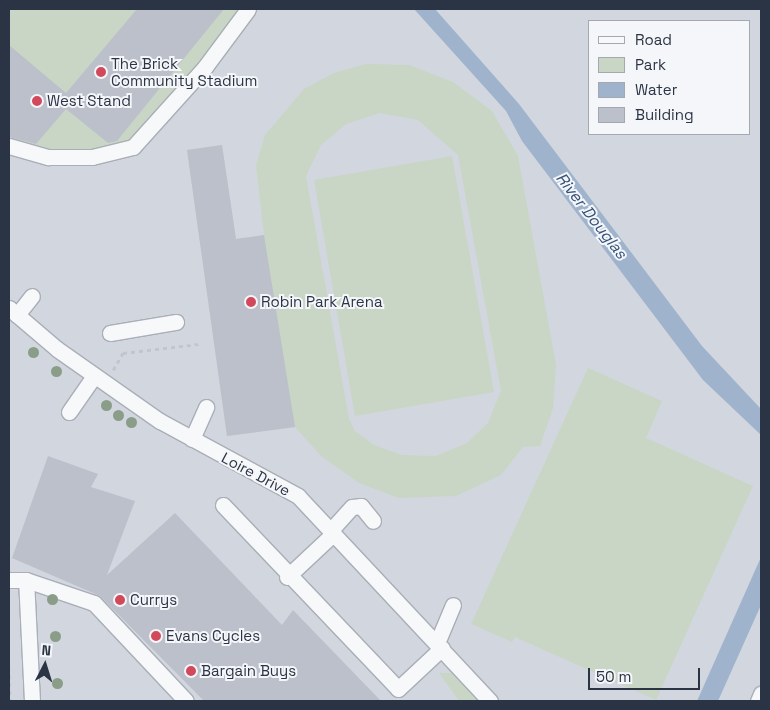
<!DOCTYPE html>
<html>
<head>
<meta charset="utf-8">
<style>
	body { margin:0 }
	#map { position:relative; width:770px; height:710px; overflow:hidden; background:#e4e7ec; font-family:"Space Grotesk",sans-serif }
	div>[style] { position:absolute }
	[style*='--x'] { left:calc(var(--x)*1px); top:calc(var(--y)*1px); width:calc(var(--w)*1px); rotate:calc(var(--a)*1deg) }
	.built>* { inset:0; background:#d2d6de }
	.green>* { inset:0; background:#c9d6c5 }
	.water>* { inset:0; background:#9fb4cc }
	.building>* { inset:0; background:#bbc0ca }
	.path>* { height:2.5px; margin-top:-1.25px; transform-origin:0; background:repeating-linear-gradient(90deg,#c2c5cb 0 4px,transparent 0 8px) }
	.roads { filter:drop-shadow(1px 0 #a9aeb7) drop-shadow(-1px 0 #a9aeb7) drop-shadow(0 1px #a9aeb7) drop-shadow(0 -1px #a9aeb7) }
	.minor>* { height:15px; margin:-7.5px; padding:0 7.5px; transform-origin:7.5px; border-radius:7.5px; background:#f7f8fa }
	.trees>* { width:11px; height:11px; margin:-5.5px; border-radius:50%; background:#899d89 }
	.dots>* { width:14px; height:14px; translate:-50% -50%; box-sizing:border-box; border:2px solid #f4f6f9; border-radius:50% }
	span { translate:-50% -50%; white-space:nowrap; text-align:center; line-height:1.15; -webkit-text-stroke:4px #f4f6f9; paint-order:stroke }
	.poi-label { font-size:15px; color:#2b3445 }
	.left { translate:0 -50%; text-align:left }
	.street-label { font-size:15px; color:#2b3445 }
	.water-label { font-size:16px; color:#34527a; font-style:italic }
	.frame { position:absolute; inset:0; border:10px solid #2b3445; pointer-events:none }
	.legend { position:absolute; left:588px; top:20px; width:162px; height:115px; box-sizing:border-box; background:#f4f6f9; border:1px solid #a4a8b1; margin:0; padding:6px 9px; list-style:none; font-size:15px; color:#2b3445 }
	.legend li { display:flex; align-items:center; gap:10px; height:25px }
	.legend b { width:25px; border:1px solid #a4a8b1 }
	.north { position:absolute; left:20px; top:640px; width:50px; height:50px; -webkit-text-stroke:4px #f4f6f9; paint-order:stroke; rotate:5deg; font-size:14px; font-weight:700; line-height:20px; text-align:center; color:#2b3445 }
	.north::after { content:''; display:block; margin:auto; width:18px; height:22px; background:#2b3445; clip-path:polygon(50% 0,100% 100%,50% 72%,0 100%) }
	.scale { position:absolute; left:588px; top:668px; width:112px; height:22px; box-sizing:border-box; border:2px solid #2b3445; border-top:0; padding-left:6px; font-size:15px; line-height:18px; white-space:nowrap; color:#2b3445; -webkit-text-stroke:4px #f4f6f9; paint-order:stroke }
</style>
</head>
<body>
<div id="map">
	<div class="built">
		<div style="clip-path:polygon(evenodd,9px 9px,761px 9px,761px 701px,9px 701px,9px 9px,589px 21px,749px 21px,749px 134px,589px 134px,589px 21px)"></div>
	</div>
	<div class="green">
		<div style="clip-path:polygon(9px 9px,245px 9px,133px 147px,48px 157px,9px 135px)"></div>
		<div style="clip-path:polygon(evenodd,366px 64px,409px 65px,453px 82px,492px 111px,518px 156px,556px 365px,553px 408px,540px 446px,523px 447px,501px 475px,456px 496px,399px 498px,359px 483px,321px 456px,295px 427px,227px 436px,187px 150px,222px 145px,236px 239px,264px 235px,256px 165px,265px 135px,304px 89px,334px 73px,366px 64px,380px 113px,418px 120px,458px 155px,501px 391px,488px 423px,467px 443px,436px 456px,402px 455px,374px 445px,355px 431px,349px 419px,306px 176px,321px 145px,346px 124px,380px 113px)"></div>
		<div style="clip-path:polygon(452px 156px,494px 392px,355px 416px,314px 180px)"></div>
		<div style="clip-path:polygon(588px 368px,662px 401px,646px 438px,753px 486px,656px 700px,515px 637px,512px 642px,471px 624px)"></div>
		<div style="clip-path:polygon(439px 673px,452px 673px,478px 701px,459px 701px)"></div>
	</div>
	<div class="water">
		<div style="clip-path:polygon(414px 9px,435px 9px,519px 104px,702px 346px,761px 409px,761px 435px,703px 380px,522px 141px,506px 111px)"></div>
		<div style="clip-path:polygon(761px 557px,761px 605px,718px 701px,697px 701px)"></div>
	</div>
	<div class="building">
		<div style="clip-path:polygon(137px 9px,224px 9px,117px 141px,108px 143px,66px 109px,36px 144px,9px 137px,9px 45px,66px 93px)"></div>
		<div style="clip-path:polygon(222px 145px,236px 239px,264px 235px,295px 427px,227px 436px,187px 150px)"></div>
		<div style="clip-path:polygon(48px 456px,98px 474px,91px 487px,135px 501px,107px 575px,175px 513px,282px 625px,293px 610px,381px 701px,204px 701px,100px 596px,12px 558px)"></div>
	</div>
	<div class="path">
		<div style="--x:113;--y:370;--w:20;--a:-60"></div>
		<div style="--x:123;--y:353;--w:77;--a:-6.8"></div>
		<div style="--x:9;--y:667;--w:34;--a:88"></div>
	</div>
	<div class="roads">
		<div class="minor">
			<div style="--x:9;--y:146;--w:41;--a:15.8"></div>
			<div style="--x:48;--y:157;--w:44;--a:0"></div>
			<div style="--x:92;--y:157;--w:42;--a:-13.7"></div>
			<div style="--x:133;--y:147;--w:108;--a:-48"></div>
			<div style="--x:205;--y:67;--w:72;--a:-53.4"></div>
			<div style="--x:9;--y:308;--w:63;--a:40.5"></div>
			<div style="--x:57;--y:349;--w:126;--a:35"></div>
			<div style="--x:160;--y:421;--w:157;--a:28.5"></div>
			<div style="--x:298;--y:496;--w:281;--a:46.9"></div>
			<div style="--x:17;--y:315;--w:24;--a:-52"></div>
			<div style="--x:110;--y:333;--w:67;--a:-9.5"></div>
			<div style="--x:69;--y:412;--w:44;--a:-55.2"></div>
			<div style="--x:192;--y:439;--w:35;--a:-66"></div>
			<div style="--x:223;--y:505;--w:254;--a:46.4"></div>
			<div style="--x:398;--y:689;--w:60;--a:-43"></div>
			<div style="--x:331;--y:530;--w:31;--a:-48"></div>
			<div style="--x:352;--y:507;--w:9;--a:-6"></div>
			<div style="--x:361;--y:506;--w:19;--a:51"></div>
			<div style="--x:287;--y:577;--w:64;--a:-43.1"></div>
			<div style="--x:9;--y:580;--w:17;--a:0"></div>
			<div style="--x:437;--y:643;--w:41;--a:-67.2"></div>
			<div style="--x:32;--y:701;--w:121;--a:-92.8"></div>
			<div style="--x:26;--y:580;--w:72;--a:18.7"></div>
			<div style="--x:94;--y:603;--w:134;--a:46.8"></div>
			<div style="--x:758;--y:701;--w:8;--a:-67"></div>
		</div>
	</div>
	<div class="trees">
		<div style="left:33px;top:352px"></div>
		<div style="left:56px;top:371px"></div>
		<div style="left:106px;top:405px"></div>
		<div style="left:118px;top:415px"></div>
		<div style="left:131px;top:422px"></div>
		<div style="left:52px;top:599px"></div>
		<div style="left:55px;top:636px"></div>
		<div style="left:57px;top:683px"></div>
	</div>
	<div class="dots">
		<div style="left:101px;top:72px;background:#d1495b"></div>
		<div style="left:37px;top:101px;background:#d1495b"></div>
		<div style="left:251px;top:302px;background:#d1495b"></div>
		<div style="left:120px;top:600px;background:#d1495b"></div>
		<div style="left:156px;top:636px;background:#d1495b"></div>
		<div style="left:191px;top:671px;background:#d1495b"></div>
	</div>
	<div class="poi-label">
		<span class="left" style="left:111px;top:72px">The Brick<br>Community Stadium</span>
		<span class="left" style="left:47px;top:101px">West Stand</span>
		<span class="left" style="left:261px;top:302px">Robin Park Arena</span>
		<span class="left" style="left:130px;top:600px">Currys</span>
		<span class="left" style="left:166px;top:636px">Evans Cycles</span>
		<span class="left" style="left:201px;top:671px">Bargain Buys</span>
	</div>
	<div class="street-label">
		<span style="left:256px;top:474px;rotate:28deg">Loire Drive</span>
	</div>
	<div class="water-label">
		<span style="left:591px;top:216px;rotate:52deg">River Douglas</span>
	</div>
	<div class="frame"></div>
	<ul class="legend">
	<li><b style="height:6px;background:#f7f8fa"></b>Road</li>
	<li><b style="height:14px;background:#c9d6c5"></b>Park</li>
	<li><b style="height:14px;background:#9fb4cc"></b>Water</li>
	<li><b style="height:14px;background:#bbc0ca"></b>Building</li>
	</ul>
	<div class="north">N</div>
	<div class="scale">50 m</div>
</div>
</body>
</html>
